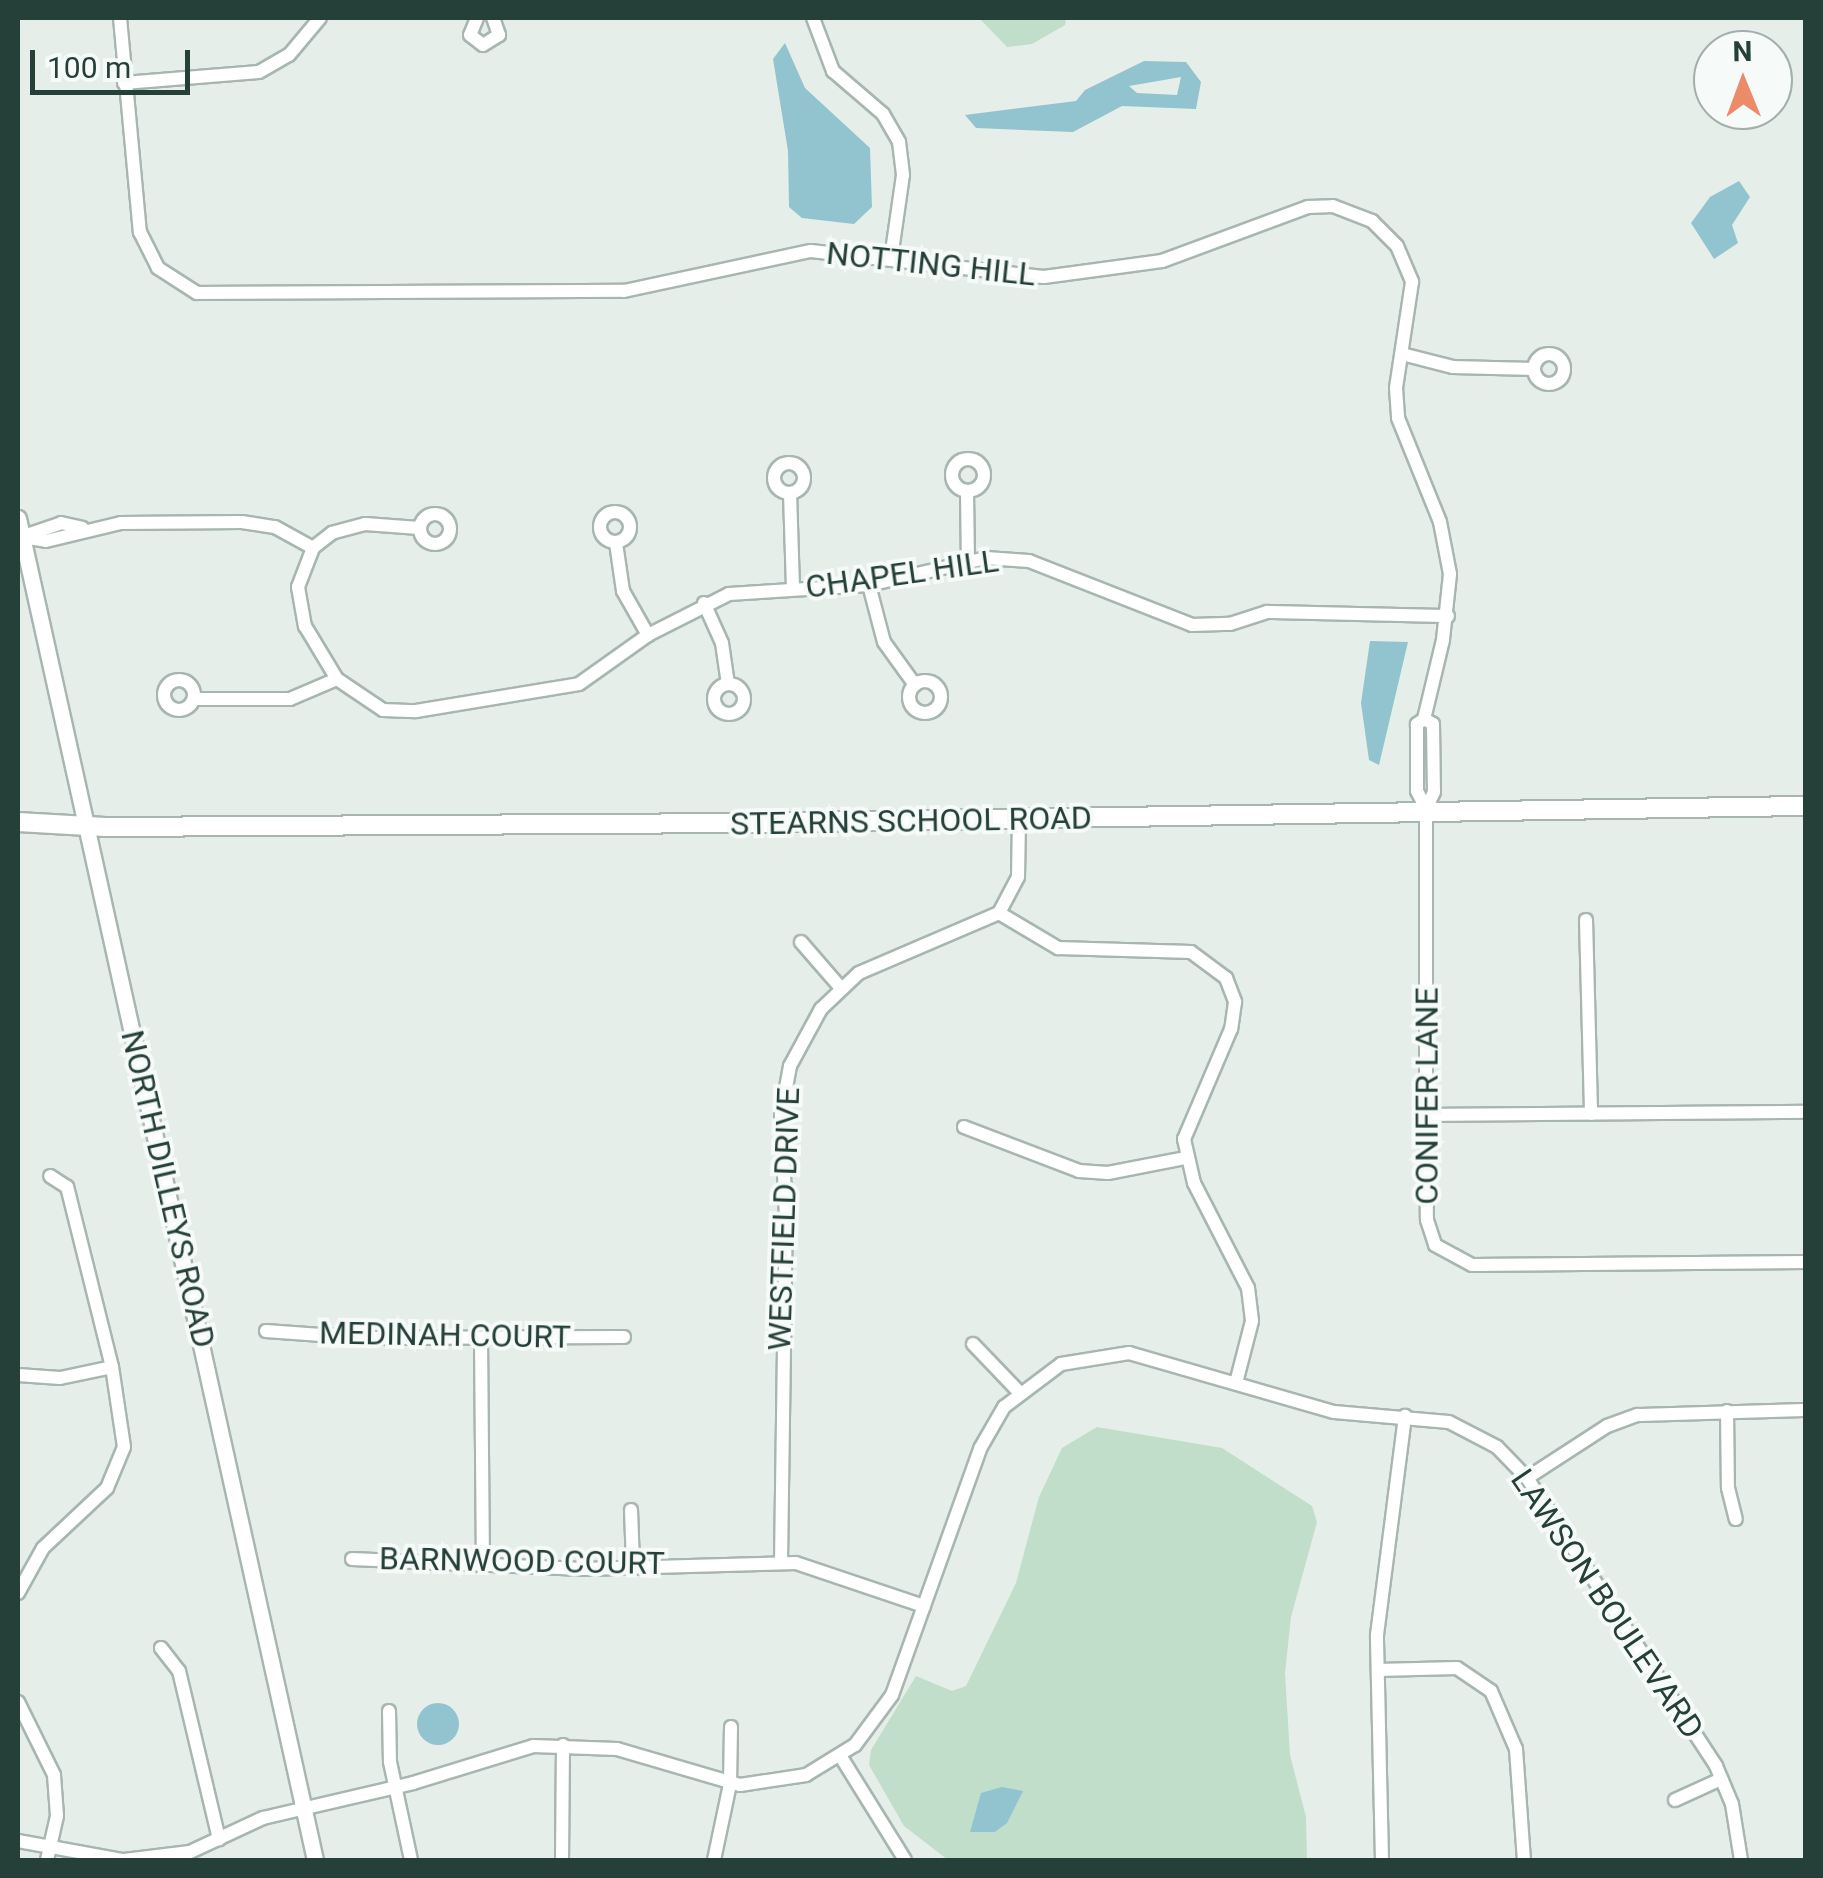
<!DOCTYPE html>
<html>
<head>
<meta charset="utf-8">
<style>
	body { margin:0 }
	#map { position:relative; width:1823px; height:1878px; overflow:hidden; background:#e6eeea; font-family:Roboto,sans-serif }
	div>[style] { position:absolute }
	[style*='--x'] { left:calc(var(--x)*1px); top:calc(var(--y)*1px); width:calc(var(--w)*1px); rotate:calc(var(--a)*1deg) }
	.green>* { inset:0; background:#c0dec9 }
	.water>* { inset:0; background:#91c4cf }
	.round { border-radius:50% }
	.roads { filter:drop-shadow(2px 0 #a8b6b1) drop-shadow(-2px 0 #a8b6b1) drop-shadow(0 2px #a8b6b1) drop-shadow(0 -2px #a8b6b1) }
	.minor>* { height:12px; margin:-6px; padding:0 6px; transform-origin:6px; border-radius:6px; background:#fff }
	.minor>.ring { margin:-6px; padding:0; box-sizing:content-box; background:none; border:12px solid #fff; border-radius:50% }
	.tertiary>* { height:15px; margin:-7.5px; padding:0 7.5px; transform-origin:7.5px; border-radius:7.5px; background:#fff }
	.secondary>* { height:18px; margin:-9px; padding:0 9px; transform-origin:9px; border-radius:9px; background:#fff }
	span { translate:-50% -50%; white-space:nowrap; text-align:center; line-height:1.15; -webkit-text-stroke:8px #f6faf8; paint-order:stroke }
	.street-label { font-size:32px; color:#253f39 }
	.frame { position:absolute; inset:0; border:20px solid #253f39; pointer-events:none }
	.north { position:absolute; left:1693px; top:30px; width:100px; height:100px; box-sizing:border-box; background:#f6faf8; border:2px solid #a2afac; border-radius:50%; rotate:359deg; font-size:28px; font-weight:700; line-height:40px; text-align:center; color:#253f39 }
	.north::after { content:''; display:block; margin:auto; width:35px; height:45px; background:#eb8b67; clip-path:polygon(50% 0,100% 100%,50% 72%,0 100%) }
	.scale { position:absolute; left:30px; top:50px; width:160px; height:45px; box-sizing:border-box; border:5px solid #253f39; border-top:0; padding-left:12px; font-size:30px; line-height:35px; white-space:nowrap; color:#253f39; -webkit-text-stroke:8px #f6faf8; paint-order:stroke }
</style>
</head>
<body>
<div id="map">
	<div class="green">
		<div style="clip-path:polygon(1066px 18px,1065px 25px,1032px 44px,1007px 47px,981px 20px)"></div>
		<div style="clip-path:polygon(1097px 1427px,1222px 1448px,1312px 1506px,1317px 1522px,1291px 1617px,1285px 1673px,1290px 1755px,1306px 1817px,1307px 1860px,948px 1860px,904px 1826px,869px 1765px,871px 1750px,916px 1676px,952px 1691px,966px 1686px,1016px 1583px,1039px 1497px,1062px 1448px)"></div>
	</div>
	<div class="water">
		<div style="clip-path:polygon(785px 43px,805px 88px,870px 148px,872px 207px,854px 224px,802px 218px,789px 207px,788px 151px,773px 59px)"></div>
		<div style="clip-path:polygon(evenodd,1144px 61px,1186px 62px,1201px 82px,1196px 109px,1122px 106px,1073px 132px,976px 128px,965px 115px,1076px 101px,1085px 90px,1144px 61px,1181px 77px,1177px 95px,1137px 93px,1129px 86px,1181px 77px)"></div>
		<div style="clip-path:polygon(1739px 181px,1750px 197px,1732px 225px,1738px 243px,1714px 259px,1691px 223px,1710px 197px)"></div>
		<div style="clip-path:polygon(1370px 641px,1408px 642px,1379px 765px,1369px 760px,1361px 703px)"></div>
		<div class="round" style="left:417px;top:1703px;width:42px;height:42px"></div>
		<div style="clip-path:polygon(1002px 1787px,1023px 1791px,1007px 1823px,995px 1832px,970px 1832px,981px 1793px)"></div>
	</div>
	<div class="roads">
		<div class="minor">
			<div style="--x:120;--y:18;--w:215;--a:84.7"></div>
			<div style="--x:140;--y:232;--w:40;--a:63.4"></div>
			<div style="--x:158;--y:268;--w:46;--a:32.7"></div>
			<div style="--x:197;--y:293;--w:427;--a:-0.3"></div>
			<div style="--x:624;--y:291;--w:191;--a:-12.1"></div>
			<div style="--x:811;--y:251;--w:234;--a:6.4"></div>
			<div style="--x:1044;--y:277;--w:119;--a:-7.7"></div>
			<div style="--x:1162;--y:261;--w:156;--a:-20.3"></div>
			<div style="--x:1308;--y:207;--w:25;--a:-2"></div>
			<div style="--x:1333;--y:206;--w:42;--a:21"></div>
			<div style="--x:1372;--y:221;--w:35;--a:45"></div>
			<div style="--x:1397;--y:246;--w:39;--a:67"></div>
			<div style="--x:1412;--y:282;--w:107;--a:98.6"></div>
			<div style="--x:1396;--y:388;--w:30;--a:86"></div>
			<div style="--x:1398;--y:418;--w:112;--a:68"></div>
			<div style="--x:1440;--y:522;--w:53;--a:79.1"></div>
			<div style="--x:1450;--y:574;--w:66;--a:96.1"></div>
			<div style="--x:1443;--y:640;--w:81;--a:103.5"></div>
			<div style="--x:1424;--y:719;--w:9;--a:144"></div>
			<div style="--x:1417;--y:724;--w:67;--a:90"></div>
			<div style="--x:1417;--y:791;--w:20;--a:63"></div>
			<div style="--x:477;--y:18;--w:18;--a:112"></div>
			<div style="--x:470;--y:35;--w:16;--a:38"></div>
			<div style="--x:483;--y:45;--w:19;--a:-32"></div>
			<div style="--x:499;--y:35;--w:18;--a:-109"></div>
			<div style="--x:813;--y:18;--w:57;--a:69.3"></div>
			<div style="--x:833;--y:71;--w:66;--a:40.7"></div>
			<div style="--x:883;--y:114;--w:32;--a:60"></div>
			<div style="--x:899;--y:142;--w:33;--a:83"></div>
			<div style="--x:903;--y:175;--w:84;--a:98.2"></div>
			<div style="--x:124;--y:83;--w:135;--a:-4.7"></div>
			<div style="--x:259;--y:72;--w:34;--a:-30"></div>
			<div style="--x:289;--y:55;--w:48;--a:-50"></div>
			<div class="ring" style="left:1534px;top:354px;width:18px;height:18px"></div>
			<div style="--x:1402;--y:354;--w:53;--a:14.3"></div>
			<div style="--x:1453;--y:367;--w:81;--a:1.4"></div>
			<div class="ring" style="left:952px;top:459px;width:20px;height:20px"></div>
			<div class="ring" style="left:774px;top:463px;width:18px;height:18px"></div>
			<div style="--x:967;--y:492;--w:68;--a:89.2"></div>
			<div style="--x:790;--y:493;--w:96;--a:88.2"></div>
			<div class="ring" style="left:600px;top:512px;width:18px;height:18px"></div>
			<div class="ring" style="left:420px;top:514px;width:18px;height:18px"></div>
			<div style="--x:419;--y:528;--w:54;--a:-175.8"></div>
			<div style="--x:365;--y:524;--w:34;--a:165"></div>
			<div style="--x:332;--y:533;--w:24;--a:142"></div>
			<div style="--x:313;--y:548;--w:42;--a:111"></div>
			<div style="--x:298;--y:587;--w:40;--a:80"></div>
			<div style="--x:305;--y:626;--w:62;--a:58.9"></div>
			<div style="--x:337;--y:679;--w:55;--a:34"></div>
			<div style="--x:383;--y:710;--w:33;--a:2"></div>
			<div style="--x:416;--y:711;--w:165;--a:-9.4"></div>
			<div style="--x:579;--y:684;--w:85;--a:-35.4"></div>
			<div style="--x:648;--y:635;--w:91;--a:-26.8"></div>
			<div style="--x:729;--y:594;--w:140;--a:-3.7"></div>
			<div style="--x:869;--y:585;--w:120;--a:-13"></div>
			<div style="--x:986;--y:558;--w:43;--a:4"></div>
			<div style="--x:1029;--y:561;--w:175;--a:21.4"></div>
			<div style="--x:1192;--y:625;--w:38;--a:-2"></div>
			<div style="--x:1230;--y:624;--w:39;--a:-18"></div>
			<div style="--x:1267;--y:612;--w:181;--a:1.3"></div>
			<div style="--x:24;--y:536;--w:39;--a:-19"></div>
			<div style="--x:61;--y:523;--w:22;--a:13"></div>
			<div style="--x:22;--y:537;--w:24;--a:9"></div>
			<div style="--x:46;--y:541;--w:77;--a:-13.5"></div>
			<div style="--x:121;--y:523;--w:121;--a:-0.5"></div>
			<div style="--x:242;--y:522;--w:33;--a:9"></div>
			<div style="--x:275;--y:527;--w:43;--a:28.9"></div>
			<div style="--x:616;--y:543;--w:49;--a:81.7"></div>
			<div style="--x:623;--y:591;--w:51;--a:60.4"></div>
			<div style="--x:869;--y:585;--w:59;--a:75.3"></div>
			<div style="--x:884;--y:642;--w:53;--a:54.2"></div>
			<div style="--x:704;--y:603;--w:44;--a:65.8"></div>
			<div style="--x:722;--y:643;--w:41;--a:81.7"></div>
			<div class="ring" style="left:164px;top:680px;width:18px;height:18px"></div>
			<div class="ring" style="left:909px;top:681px;width:20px;height:20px"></div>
			<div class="ring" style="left:714px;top:684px;width:18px;height:18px"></div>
			<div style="--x:194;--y:699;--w:96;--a:0"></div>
			<div style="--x:290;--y:699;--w:51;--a:-23.1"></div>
			<div style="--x:1424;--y:719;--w:10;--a:29"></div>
			<div style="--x:1433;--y:724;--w:68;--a:89.2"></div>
			<div style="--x:1434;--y:792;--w:19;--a:115"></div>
			<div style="--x:1426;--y:809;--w:306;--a:90"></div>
			<div style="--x:1426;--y:1115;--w:105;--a:89.5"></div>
			<div style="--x:1427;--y:1220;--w:26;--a:72"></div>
			<div style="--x:1435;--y:1245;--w:42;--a:28.4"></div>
			<div style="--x:1472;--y:1265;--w:334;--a:-0.5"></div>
			<div style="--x:999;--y:913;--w:69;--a:30.7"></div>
			<div style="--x:1058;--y:948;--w:133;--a:1.7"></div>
			<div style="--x:1191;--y:952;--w:44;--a:36.6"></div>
			<div style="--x:1226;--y:978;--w:26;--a:69"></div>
			<div style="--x:1235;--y:1002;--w:27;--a:98"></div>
			<div style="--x:1231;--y:1029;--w:120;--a:113.1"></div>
			<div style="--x:1184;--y:1139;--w:45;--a:77.2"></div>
			<div style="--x:1194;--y:1183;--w:118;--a:62.8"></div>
			<div style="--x:1248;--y:1288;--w:33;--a:83"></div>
			<div style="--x:1252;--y:1321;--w:64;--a:104.5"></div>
			<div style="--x:1586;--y:920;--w:194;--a:88.5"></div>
			<div style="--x:801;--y:942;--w:60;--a:49.1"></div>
			<div style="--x:1426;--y:1115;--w:380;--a:-0.5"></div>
			<div style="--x:964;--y:1127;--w:123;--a:20.9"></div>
			<div style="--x:1079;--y:1171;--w:29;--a:4"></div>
			<div style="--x:1108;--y:1173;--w:78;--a:-11"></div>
			<div style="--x:266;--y:1331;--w:97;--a:4.1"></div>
			<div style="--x:363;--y:1338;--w:261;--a:-0.2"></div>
			<div style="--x:481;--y:1338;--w:223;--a:89.5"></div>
			<div style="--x:973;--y:1344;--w:65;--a:46.2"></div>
			<div style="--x:18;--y:1375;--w:42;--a:4.1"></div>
			<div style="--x:60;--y:1378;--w:53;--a:-11.9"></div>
			<div style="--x:1727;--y:1411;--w:77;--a:89.3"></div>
			<div style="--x:1728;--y:1488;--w:32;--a:76"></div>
			<div style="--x:1527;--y:1478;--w:95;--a:-33"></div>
			<div style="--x:1607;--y:1426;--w:33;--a:-20"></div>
			<div style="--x:1638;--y:1415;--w:168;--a:-1.7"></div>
			<div style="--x:631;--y:1510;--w:54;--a:87.9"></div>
			<div style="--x:352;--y:1559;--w:231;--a:2.5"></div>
			<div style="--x:583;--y:1569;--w:213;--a:-1.6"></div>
			<div style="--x:796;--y:1563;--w:135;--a:18.6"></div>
			<div style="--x:781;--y:1562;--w:346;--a:-89.2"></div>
			<div style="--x:786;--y:1216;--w:101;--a:-92.8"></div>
			<div style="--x:781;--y:1115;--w:50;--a:-79.6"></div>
			<div style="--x:790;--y:1066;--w:65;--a:-61.5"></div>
			<div style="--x:821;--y:1009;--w:52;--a:-43.5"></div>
			<div style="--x:859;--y:973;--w:152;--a:-23.2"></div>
			<div style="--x:999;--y:913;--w:41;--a:-62.2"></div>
			<div style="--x:1018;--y:877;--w:57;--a:-89"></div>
			<div style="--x:18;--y:1593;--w:51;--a:-60.9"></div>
			<div style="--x:43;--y:1548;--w:88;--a:-43.2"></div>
			<div style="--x:107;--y:1488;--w:44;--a:-67.5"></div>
			<div style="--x:124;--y:1447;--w:81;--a:-98.5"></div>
			<div style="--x:112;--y:1367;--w:186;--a:-104"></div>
			<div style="--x:67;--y:1187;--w:20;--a:-147"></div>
			<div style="--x:161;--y:1648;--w:29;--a:52"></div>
			<div style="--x:179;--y:1671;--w:173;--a:76.6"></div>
			<div style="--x:1378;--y:1670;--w:79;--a:-1.5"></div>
			<div style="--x:1457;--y:1668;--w:41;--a:34.1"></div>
			<div style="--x:1491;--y:1691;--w:63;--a:66.7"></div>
			<div style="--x:1516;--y:1749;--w:111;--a:85.9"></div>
			<div style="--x:18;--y:1702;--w:81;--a:63.7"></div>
			<div style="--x:54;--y:1775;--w:41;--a:85.8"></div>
			<div style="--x:57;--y:1816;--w:45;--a:102.8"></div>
			<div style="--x:389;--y:1711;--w:51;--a:88.9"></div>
			<div style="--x:390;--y:1762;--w:100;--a:77.9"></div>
			<div style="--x:841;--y:1757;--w:121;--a:58.1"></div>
			<div style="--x:1675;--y:1800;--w:51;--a:-24.5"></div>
			<div style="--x:18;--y:1841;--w:107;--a:10.3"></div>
			<div style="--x:124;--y:1860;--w:66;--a:-6.9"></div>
			<div style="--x:190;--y:1852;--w:81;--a:-25"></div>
			<div style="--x:263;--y:1818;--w:154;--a:-13.1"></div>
			<div style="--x:413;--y:1783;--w:126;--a:-17.1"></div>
			<div style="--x:533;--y:1746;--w:84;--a:2"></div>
			<div style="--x:617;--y:1749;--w:128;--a:16.3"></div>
			<div style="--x:740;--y:1785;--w:67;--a:-8.6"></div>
			<div style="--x:806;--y:1775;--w:57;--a:-31.5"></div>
			<div style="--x:855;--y:1745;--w:62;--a:-53.5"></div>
			<div style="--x:892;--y:1695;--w:263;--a:-70.3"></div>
			<div style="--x:981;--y:1447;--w:46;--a:-60.1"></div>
			<div style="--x:1004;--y:1407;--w:71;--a:-37"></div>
			<div style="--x:1061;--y:1364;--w:69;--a:-9.2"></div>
			<div style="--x:1129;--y:1353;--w:213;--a:16.1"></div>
			<div style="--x:1334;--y:1412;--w:115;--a:5"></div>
			<div style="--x:1449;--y:1422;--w:54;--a:27.5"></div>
			<div style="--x:1497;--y:1447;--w:43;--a:45.9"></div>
			<div style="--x:1527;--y:1478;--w:344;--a:56.7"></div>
			<div style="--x:1716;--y:1766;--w:41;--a:67.2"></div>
			<div style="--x:1732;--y:1804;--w:57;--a:80.9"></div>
			<div style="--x:562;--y:1860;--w:115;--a:-89.5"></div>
			<div style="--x:714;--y:1860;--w:78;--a:-78.1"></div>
			<div style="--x:730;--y:1784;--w:57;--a:-89"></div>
			<div style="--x:1382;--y:1860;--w:225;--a:-91.3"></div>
			<div style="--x:1377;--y:1635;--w:221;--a:-82.7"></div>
		</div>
		<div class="tertiary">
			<div style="--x:18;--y:518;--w:1374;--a:77.52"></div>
		</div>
		<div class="secondary">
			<div style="--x:18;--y:822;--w:87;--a:3.3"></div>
			<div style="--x:105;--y:827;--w:639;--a:-0.36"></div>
			<div style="--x:744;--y:823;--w:1062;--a:-0.92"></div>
		</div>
	</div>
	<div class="street-label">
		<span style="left:931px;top:264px;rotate:6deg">NOTTING HILL</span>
		<span style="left:902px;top:574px;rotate:-8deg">CHAPEL HILL</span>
		<span style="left:911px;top:821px;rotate:-1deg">STEARNS SCHOOL ROAD</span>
		<span style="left:1427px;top:1096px;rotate:-90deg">CONIFER LANE</span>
		<span style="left:168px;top:1189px;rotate:77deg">NORTH DILLEYS ROAD</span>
		<span style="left:784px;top:1219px;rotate:-88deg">WESTFIELD DRIVE</span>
		<span style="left:445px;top:1335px;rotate:1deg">MEDINAH COURT</span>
		<span style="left:522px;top:1561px;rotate:1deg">BARNWOOD COURT</span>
		<span style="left:1607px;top:1604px;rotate:56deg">LAWSON BOULEVARD</span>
	</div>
	<div class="frame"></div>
	<div class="north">N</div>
	<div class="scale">100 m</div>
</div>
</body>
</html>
